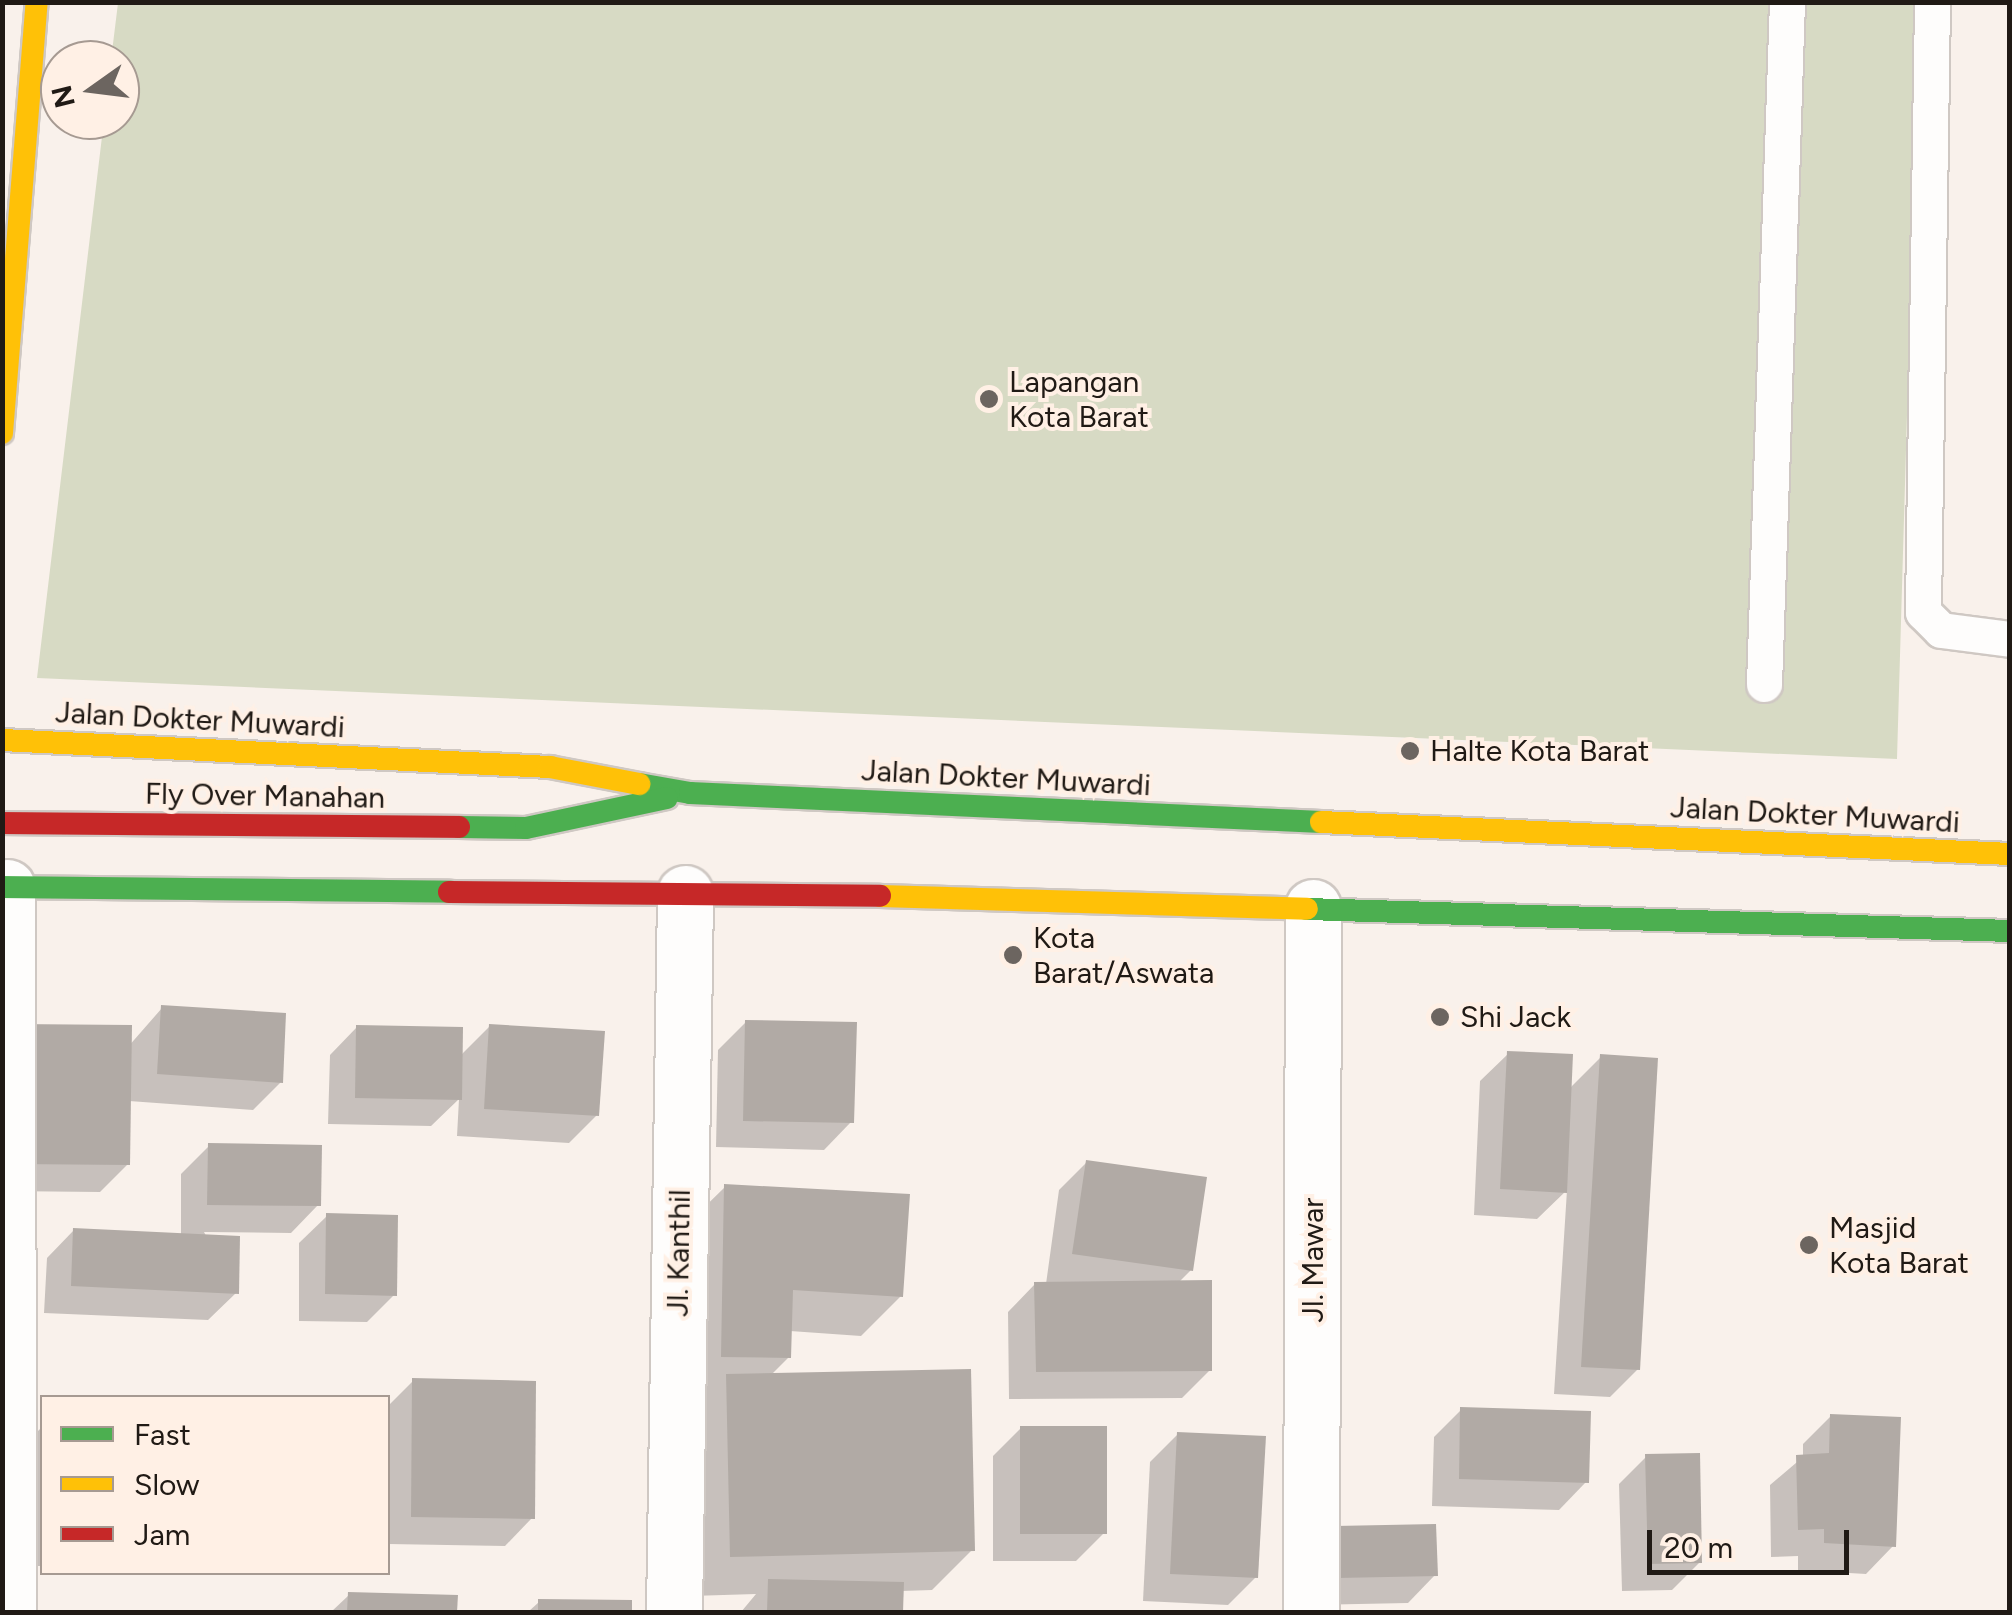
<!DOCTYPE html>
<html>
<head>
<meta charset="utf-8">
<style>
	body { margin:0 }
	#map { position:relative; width:2012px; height:1615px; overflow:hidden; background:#f9f1eb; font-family:Figtree,sans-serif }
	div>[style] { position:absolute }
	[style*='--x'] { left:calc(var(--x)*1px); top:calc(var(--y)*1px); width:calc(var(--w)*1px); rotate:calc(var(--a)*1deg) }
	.green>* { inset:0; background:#d7dac4 }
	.shadow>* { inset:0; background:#0003 }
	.building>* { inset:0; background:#b1aaa5 }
	.roads { filter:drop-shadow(2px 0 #cfc8c3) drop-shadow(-2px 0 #cfc8c3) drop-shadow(0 2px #cfc8c3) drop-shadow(0 -2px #cfc8c3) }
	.lane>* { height:35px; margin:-17.5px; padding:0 17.5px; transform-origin:17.5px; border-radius:17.5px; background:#fefdfc }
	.street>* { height:55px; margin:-27.5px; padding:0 27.5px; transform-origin:27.5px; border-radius:27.5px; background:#fefdfc }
	.fast>* { height:22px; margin:-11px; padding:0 11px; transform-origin:11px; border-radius:11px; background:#4caf50 }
	.slow>* { height:22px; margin:-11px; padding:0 11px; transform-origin:11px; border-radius:11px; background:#ffc107 }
	.jam>* { height:22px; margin:-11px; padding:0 11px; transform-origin:11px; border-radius:11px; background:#c62828 }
	.dots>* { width:28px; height:28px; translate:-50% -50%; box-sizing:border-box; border:5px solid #fff0e5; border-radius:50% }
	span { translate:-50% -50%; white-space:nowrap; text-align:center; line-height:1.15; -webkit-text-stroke:8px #fff0e5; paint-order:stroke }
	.poi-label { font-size:30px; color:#201a15 }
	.left { translate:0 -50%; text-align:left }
	.street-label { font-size:30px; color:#201a15 }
	.frame { position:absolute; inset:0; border:5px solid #201a15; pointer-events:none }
	.legend { position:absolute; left:40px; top:1395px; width:350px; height:180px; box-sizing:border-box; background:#fff0e5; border:2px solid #a69a92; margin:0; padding:12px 18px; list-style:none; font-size:30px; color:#201a15 }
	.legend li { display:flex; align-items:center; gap:20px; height:50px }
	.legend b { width:50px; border:2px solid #a69a92 }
	.north { position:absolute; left:40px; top:40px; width:100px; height:100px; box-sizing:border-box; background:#fff0e5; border:2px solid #a69a92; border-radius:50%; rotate:256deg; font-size:28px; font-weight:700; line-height:40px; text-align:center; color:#201a15 }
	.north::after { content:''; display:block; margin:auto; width:35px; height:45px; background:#6c6560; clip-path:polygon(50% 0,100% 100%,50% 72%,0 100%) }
	.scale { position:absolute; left:1647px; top:1530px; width:202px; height:45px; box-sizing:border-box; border:5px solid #201a15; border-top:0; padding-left:12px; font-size:30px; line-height:35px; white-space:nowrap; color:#201a15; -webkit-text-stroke:8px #fff0e5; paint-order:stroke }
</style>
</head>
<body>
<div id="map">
	<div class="green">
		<div style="clip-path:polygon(118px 3px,1919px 3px,1897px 759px,37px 678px,104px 120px,120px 120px,120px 60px,111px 60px)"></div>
	</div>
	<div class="shadow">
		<div style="clip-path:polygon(162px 1008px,281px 1082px,253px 1110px,129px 1101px,128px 1164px,100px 1192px,2px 1191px)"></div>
		<div style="clip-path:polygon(746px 1022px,851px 1122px,824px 1150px,716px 1147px,718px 1050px)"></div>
		<div style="clip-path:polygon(490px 1026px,597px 1115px,569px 1143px,457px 1136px,459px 1099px,431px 1126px,328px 1124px,330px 1055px,357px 1027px,460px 1056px)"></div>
		<div style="clip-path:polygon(1508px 1054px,1569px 1089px,1601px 1057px,1638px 1369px,1610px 1397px,1554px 1394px,1567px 1190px,1537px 1219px,1474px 1215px,1480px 1081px)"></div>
		<div style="clip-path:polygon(209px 1146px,318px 1205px,291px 1233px,204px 1232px,236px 1293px,208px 1320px,44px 1313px,47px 1258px,74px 1230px,181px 1235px,181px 1174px)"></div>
		<div style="clip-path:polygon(1087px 1162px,1191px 1270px,1178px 1283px,1210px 1370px,1182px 1398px,1009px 1399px,1008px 1312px,1035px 1284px,1046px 1284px,1059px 1190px)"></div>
		<div style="clip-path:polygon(725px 1187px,901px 1296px,861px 1336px,790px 1331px,789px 1357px,771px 1375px,972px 1550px,932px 1590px,901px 1591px,901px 1612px,741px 1612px,756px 1594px,691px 1596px,687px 1416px,707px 1396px,682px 1395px,685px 1226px)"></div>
		<div style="clip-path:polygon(327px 1216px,395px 1294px,367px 1322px,299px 1321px,299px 1243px)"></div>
		<div style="clip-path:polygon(413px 1381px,532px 1518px,505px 1546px,388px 1544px,388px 1406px)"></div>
		<div style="clip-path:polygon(1461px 1410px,1586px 1482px,1559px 1510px,1432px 1506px,1434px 1437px)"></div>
		<div style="clip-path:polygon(1831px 1416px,1893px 1546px,1866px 1574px,1798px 1570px,1798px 1556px,1771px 1557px,1770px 1485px,1803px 1457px,1803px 1444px)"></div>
		<div style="clip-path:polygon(42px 1427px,42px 1566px,20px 1566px,22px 1447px)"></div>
		<div style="clip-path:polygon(1021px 1428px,1104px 1533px,1076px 1561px,993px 1561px,993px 1456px)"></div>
		<div style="clip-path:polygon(1178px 1434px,1256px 1577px,1228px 1605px,1143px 1601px,1150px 1462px)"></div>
		<div style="clip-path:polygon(1646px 1457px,1700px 1562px,1672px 1590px,1622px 1591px,1619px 1484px)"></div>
		<div style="clip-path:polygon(1309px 1556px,1435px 1575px,1408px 1603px,1310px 1605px)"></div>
		<div style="clip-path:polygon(349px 1595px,455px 1597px,455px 1612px,331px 1612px)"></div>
		<div style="clip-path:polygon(539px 1602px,630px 1602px,630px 1612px,528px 1612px)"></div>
	</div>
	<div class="building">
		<div style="clip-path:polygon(161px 1005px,286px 1013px,283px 1083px,157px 1074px)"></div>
		<div style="clip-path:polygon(745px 1020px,857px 1022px,854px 1123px,743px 1121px)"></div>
		<div style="clip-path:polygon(14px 1024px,132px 1025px,130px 1165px,14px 1164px)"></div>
		<div style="clip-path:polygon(489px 1024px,605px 1031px,599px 1116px,484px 1109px)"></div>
		<div style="clip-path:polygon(356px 1025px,463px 1027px,462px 1100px,355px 1098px)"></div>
		<div style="clip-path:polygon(1507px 1051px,1573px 1054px,1567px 1193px,1500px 1189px)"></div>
		<div style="clip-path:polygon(1600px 1054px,1658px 1058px,1640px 1370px,1581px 1367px)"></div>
		<div style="clip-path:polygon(208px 1143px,322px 1145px,321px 1206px,207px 1205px)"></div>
		<div style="clip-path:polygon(1086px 1160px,1207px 1177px,1193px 1271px,1072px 1254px)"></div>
		<div style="clip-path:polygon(724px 1184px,910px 1194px,903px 1297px,793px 1290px,791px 1358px,721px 1357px)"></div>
		<div style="clip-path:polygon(326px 1213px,398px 1215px,397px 1296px,325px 1294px)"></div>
		<div style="clip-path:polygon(73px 1228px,240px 1236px,239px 1294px,71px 1286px)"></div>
		<div style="clip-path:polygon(1212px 1280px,1212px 1371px,1036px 1372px,1034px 1282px)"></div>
		<div style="clip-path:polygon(971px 1369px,975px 1551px,730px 1557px,726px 1374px)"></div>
		<div style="clip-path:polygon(412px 1378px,536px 1381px,535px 1519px,411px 1517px)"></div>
		<div style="clip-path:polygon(1460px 1407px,1591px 1411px,1589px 1483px,1459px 1479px)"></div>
		<div style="clip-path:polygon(1830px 1414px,1901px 1417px,1896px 1547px,1824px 1543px,1824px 1529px,1798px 1530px,1796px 1455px,1829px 1453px)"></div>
		<div style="clip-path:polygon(1020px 1426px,1107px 1426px,1107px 1534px,1020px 1534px)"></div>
		<div style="clip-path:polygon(1177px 1432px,1266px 1436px,1258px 1578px,1170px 1574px)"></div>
		<div style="clip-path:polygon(1700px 1453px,1702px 1563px,1648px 1564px,1645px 1454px)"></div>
		<div style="clip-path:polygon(1436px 1524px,1438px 1576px,1337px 1578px,1335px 1526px)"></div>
		<div style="clip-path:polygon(768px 1579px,904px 1582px,903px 1612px,767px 1612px)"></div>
		<div style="clip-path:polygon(348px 1592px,458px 1595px,457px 1612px,347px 1612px)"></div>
		<div style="clip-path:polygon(538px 1599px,632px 1600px,632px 1612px,538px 1612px)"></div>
	</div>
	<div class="roads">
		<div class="lane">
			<div style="--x:1932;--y:2;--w:610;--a:90.85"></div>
			<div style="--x:1923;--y:612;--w:25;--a:45"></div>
			<div style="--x:1941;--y:630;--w:70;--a:7.4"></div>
			<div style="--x:1764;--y:684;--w:682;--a:-88.07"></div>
		</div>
		<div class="street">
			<div style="--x:7;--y:887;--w:725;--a:89.92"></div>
			<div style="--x:674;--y:1612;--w:719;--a:-89.12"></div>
			<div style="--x:1311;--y:1612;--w:705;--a:-89.84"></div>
		</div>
		<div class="fast">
			<div style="--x:639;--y:784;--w:52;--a:10"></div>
			<div style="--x:690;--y:793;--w:632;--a:2.63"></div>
			<div style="--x:459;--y:827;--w:67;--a:0.9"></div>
			<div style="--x:526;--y:828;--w:144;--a:-12"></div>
			<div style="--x:2;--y:887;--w:447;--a:0.6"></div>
			<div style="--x:1307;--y:909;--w:703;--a:1.79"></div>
		</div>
		<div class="slow">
			<div style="--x:2;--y:433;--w:432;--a:-85.4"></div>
			<div style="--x:2;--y:740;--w:549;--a:2.82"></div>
			<div style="--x:550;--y:767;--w:91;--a:10.8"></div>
			<div style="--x:1321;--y:822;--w:690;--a:2.66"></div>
			<div style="--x:880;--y:896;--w:427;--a:1.7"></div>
		</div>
		<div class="jam">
			<div style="--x:2;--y:823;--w:457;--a:0.5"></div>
			<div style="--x:449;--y:892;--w:431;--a:0.5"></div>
		</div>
	</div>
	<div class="dots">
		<div style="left:989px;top:399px;background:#6c6560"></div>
		<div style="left:1410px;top:751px;background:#6c6560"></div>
		<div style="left:1013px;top:955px;background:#6c6560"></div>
		<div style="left:1440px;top:1017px;background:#6c6560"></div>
		<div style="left:1809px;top:1245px;background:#6c6560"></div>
	</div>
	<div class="poi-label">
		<span class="left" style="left:1009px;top:399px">Lapangan<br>Kota Barat</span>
		<span class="left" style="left:1430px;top:751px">Halte Kota Barat</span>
		<span class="left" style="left:1033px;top:955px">Kota<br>Barat/Aswata</span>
		<span class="left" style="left:1460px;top:1017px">Shi Jack</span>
		<span class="left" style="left:1829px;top:1245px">Masjid<br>Kota Barat</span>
	</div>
	<div class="street-label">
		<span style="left:200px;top:720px;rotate:3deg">Jalan Dokter Muwardi</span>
		<span style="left:1006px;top:778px;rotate:3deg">Jalan Dokter Muwardi</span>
		<span style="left:265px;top:796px;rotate:1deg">Fly Over Manahan</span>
		<span style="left:1815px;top:815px;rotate:3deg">Jalan Dokter Muwardi</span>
		<span style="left:679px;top:1253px;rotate:-89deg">Jl. Kanthil</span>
		<span style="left:1313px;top:1260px;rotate:-90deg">Jl. Mawar</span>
	</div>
	<div class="frame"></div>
	<ul class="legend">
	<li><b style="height:12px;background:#4caf50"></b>Fast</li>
	<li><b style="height:12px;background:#ffc107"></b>Slow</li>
	<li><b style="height:12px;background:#c62828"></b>Jam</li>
	</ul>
	<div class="north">N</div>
	<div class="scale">20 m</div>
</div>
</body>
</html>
